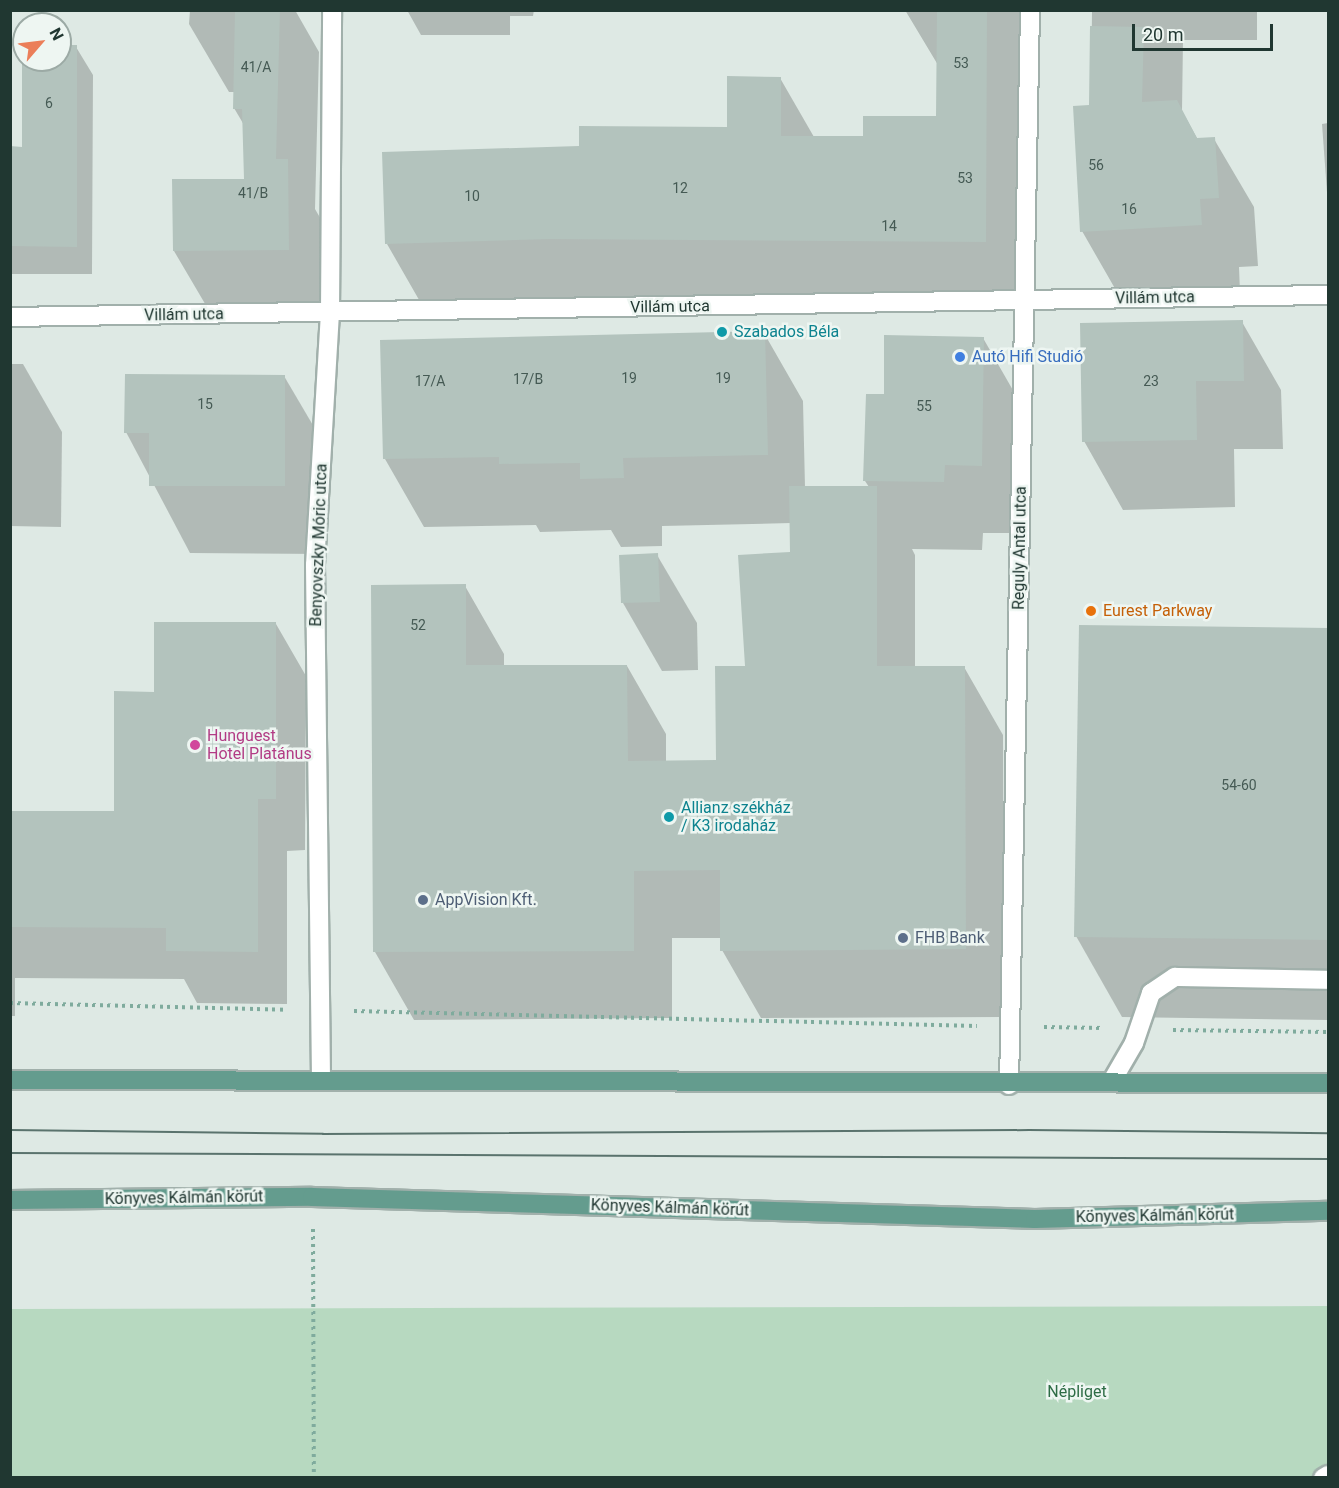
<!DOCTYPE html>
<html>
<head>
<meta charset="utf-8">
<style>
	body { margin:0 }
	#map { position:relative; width:1339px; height:1488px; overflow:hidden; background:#dee9e4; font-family:Roboto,sans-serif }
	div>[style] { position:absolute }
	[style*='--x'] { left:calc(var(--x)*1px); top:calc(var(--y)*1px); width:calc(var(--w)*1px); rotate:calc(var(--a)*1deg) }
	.green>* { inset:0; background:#b7d9c0 }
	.shadow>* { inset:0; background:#0003 }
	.building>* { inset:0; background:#b3c3bd }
	.path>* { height:4px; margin-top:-2px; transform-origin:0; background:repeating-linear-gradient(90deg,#7fab9d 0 3px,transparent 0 7.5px) }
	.roads { filter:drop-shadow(2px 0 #a1b0ab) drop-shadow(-2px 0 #a1b0ab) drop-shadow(0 2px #a1b0ab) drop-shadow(0 -2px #a1b0ab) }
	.lane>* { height:18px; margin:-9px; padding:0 9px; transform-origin:9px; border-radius:9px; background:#fff }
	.street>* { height:18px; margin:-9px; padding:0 9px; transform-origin:9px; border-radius:9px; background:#fff }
	.primary>* { height:18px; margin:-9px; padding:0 9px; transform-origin:9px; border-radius:9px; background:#649c8e }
	.tram>* { height:1.5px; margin:-0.75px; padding:0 0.75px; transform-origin:0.75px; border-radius:0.75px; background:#5a736d }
	.dots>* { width:16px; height:16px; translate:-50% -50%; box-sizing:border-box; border:3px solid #eef6f2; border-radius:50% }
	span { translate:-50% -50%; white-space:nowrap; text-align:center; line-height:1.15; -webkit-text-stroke:5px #eef6f2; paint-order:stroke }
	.number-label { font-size:14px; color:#455a54 }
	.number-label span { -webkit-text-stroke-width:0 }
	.street-label { font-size:16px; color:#203731 }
	.culture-label { font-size:16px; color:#0d838f }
	.left { translate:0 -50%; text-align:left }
	.shop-label { font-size:16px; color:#366cbe }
	.food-label { font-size:16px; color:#c56008 }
	.hotel-label { font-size:16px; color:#b23c85 }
	.service-label { font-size:16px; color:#4e5e75 }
	.park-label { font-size:16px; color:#2d6c45 }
	.frame { position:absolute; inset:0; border:12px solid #203731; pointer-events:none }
	.north { position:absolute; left:12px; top:12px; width:60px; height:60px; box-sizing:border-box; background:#eef6f2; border:2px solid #9caaa5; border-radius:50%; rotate:62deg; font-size:16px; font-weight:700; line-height:24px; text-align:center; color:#203731 }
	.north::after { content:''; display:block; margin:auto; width:21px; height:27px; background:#eb7e59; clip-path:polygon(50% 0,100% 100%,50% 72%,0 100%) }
	.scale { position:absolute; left:1132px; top:24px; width:141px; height:27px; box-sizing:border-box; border:3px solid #203731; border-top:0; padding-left:8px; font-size:18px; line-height:21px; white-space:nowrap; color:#203731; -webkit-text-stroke:4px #eef6f2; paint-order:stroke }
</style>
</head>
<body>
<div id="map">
	<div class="green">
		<div style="clip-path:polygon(1328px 1306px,1328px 1477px,11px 1477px,10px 1309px)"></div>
	</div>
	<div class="shadow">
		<div style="clip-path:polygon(190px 10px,295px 10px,319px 52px,315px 209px,326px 228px,328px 317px,214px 319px,174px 251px,245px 180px,244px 125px,234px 108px,235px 92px,229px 92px,189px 24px)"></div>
		<div style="clip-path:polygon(407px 10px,534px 10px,533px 16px,510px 16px,510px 35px,421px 35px)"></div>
		<div style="clip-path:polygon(905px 10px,1025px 10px,1024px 309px,589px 307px,426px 312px,387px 244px,580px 148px,728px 129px,780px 78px,814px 137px,865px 137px,938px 117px,938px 65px)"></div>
		<div style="clip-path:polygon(1092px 10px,1257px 10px,1257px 40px,1183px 40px,1182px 111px,1198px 140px,1214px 139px,1254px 207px,1258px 266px,1239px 267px,1240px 292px,1121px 299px,1082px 231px,1091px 106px)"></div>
		<div style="clip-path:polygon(23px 46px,24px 60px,60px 60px,60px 47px,76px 47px,93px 75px,92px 274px,10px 274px,10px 148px,23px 148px)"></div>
		<div style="clip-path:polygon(1328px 123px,1328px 206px,1322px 124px)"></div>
		<div style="clip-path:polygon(1242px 322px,1281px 390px,1283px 449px,1234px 449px,1235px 507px,1123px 510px,1084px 441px)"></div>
		<div style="clip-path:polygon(764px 333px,803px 401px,805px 487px,869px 487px,865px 481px,885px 396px,983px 338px,1022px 406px,1020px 533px,983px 533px,982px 550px,912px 549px,915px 555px,915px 667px,964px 667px,1003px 735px,1004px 1017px,761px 1018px,722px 950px,722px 938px,672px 938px,672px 1018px,414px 1020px,375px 952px,465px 586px,504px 654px,504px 666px,627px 666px,666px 734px,666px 762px,718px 762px,747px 667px,791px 553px,791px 523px,662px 526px,662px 546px,621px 547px,611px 530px,540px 532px,536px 525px,424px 527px,385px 459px)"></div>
		<div style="clip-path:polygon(10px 364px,23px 364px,62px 432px,61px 527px,10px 526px)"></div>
		<div style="clip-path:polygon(284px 376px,324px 444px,323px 554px,190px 553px,126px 432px)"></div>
		<div style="clip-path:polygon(657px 555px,697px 623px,698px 670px,662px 671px,623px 603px)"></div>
		<div style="clip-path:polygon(276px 624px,306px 676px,305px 850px,287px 851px,287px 1004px,197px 1003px,184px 979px,15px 978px,15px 1016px,10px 1016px,10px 812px,115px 813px,155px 694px)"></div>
		<div style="clip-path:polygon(1328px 630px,1328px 1020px,1122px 1017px,1076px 936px)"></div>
	</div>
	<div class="building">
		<div style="clip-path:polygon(235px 10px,280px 10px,276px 159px,288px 159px,289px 250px,173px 251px,172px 179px,244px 179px,242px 109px,233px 109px)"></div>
		<div style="clip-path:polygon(937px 10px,987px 10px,986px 242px,549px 239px,385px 244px,382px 152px,579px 146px,579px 126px,727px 127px,727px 76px,781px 77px,781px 136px,863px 136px,863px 116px,936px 116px)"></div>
		<div style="clip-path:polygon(1090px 26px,1144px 27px,1142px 102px,1177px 100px,1197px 138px,1215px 137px,1219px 198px,1200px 199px,1202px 225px,1080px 232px,1073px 106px,1089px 105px)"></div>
		<div style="clip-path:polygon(22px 45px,24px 60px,60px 60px,60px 45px,77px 45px,77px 247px,10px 246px,10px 146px,22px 147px)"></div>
		<div style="clip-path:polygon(1243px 320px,1244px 381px,1196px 381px,1197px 440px,1082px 442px,1080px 323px)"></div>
		<div style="clip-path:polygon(765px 331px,768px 455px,623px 458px,624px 478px,580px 479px,580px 463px,499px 464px,499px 457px,383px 459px,380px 340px)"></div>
		<div style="clip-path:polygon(884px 335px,984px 337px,982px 466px,945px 465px,944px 482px,863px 481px,866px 394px,884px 394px)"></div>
		<div style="clip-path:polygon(125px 374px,285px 375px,285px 486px,149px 486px,149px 433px,124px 433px)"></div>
		<div style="clip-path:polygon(789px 486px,877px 486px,877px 666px,965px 666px,966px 949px,720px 951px,720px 870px,634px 871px,634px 951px,373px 952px,371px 585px,466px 584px,466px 665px,627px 665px,628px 761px,716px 760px,715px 666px,745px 666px,738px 555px,790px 552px)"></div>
		<div style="clip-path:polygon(658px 553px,660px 602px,621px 603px,619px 555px)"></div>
		<div style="clip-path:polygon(154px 622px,276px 622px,276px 799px,258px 799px,258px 952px,166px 951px,166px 928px,10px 927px,10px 811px,114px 811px,114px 691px,154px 692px)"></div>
		<div style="clip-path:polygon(1079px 625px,1329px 628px,1329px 940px,1074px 937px)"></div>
	</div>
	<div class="path">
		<div style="--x:10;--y:1003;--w:277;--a:1.4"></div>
		<div style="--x:354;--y:1011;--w:623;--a:1.38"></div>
		<div style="--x:1044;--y:1027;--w:59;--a:1"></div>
		<div style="--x:1173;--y:1030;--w:155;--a:0.7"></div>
		<div style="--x:313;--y:1229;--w:249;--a:89.8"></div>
	</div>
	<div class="roads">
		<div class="lane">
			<div style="--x:1112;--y:1081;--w:44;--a:-59.9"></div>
			<div style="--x:1134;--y:1043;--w:53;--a:-71.2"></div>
			<div style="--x:1151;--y:993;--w:29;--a:-34"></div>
			<div style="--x:1175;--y:977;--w:153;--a:1.1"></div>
			<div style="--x:1323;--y:1478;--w:6;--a:-31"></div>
		</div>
		<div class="street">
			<div style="--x:10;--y:317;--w:1318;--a:-0.96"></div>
			<div style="--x:321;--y:1079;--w:514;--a:-90.67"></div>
			<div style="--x:315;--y:565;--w:252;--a:-86.6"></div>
			<div style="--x:330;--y:313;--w:303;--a:-89.6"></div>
			<div style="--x:1009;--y:1085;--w:1075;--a:-88.88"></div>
		</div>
		<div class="primary">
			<div style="--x:10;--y:1080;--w:1318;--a:0.13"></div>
			<div style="--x:10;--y:1200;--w:302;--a:-0.6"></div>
			<div style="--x:312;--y:1197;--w:723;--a:1.74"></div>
			<div style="--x:1035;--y:1219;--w:293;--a:-1.6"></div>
		</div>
	</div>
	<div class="tram">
		<div style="--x:10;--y:1130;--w:313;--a:0.7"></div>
		<div style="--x:323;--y:1134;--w:706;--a:-0.32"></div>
		<div style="--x:1029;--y:1130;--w:299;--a:0.6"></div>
		<div style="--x:10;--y:1153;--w:1318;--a:0.26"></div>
	</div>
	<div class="dots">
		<div style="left:722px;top:332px;background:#0f9aa8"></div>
		<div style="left:960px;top:357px;background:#3f7fe0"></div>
		<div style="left:1091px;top:611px;background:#e8710a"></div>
		<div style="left:195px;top:745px;background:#d1479c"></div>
		<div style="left:669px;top:817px;background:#0f9aa8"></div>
		<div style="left:423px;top:900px;background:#5c6f8a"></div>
		<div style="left:903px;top:938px;background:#5c6f8a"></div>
	</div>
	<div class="number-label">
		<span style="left:961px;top:63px">53</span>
		<span style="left:256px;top:67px">41/A</span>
		<span style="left:49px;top:103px">6</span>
		<span style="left:1096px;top:165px">56</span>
		<span style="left:965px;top:178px">53</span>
		<span style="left:680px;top:188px">12</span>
		<span style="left:253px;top:193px">41/B</span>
		<span style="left:472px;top:196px">10</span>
		<span style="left:1129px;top:209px">16</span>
		<span style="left:889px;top:226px">14</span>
		<span style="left:629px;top:378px">19</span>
		<span style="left:723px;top:378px">19</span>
		<span style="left:528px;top:379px">17/B</span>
		<span style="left:430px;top:381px">17/A</span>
		<span style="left:1151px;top:381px">23</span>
		<span style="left:205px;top:404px">15</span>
		<span style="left:924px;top:406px">55</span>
		<span style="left:418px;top:625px">52</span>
		<span style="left:1239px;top:785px">54-60</span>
	</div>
	<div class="street-label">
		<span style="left:1155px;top:298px;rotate:-1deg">Villám utca</span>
		<span style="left:670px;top:307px;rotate:-1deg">Villám utca</span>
		<span style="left:184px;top:315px;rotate:-1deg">Villám utca</span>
		<span style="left:319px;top:545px;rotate:-88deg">Benyovszky Móric utca</span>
		<span style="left:1020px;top:548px;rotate:-89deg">Reguly Antal utca</span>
		<span style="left:184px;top:1198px;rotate:-1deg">Könyves Kálmán körút</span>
		<span style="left:670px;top:1208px;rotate:2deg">Könyves Kálmán körút</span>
		<span style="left:1155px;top:1216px;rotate:-1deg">Könyves Kálmán körút</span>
	</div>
	<div class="culture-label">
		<span class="left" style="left:734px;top:332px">Szabados Béla</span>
		<span class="left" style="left:681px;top:817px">Allianz székház<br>/ K3 irodaház</span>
	</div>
	<div class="shop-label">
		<span class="left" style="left:972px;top:357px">Autó Hifi Studió</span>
	</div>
	<div class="food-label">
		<span class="left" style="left:1103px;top:611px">Eurest Parkway</span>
	</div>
	<div class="hotel-label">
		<span class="left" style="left:207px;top:745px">Hunguest<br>Hotel Platánus</span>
	</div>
	<div class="service-label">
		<span class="left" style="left:435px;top:900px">AppVision Kft.</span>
		<span class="left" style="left:915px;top:938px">FHB Bank</span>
	</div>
	<div class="park-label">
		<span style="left:1077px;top:1392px">Népliget</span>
	</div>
	<div class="frame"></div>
	<div class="north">N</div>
	<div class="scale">20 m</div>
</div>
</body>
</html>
